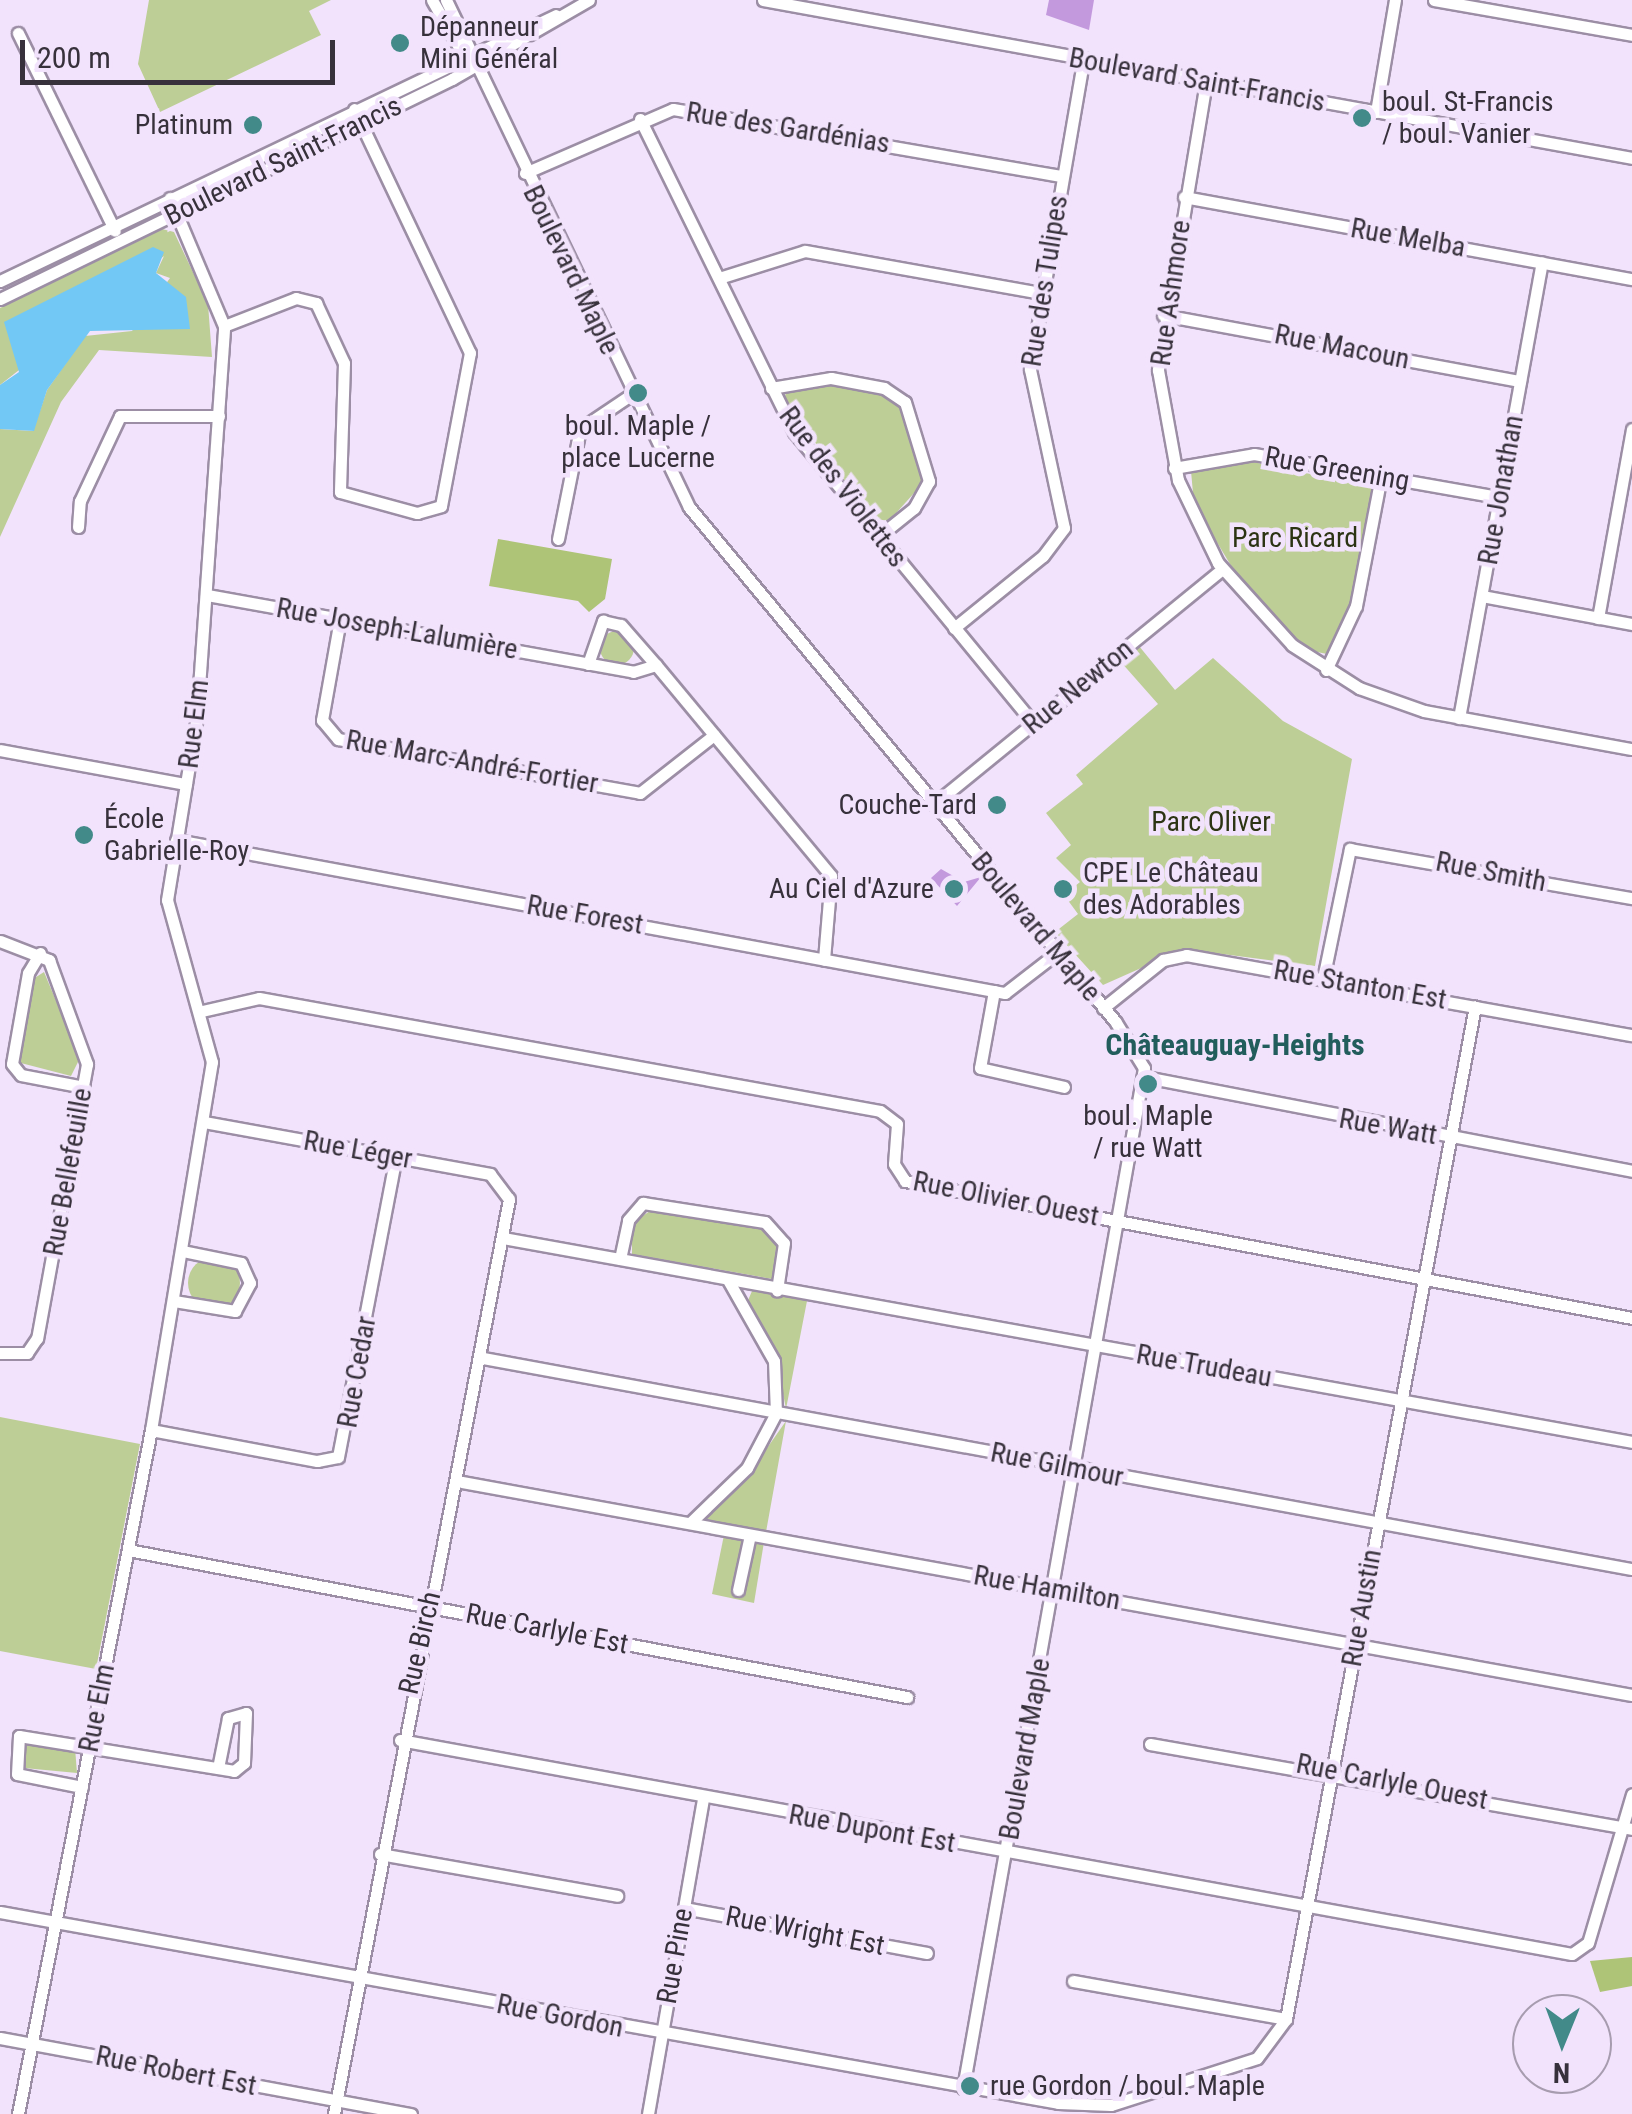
<!DOCTYPE html>
<html>
<head>
<meta charset="utf-8">
<style>
	body { margin:0 }
	#map { position:relative; width:1632px; height:2114px; overflow:hidden; background:#f2e3fc; font-family:"Roboto Condensed",sans-serif }
	div>[style] { position:absolute }
	[style*='--x'] { left:calc(var(--x)*1px); top:calc(var(--y)*1px); width:calc(var(--w)*1px); rotate:calc(var(--a)*1deg) }
	.green>* { inset:0; background:#bdce96 }
	.round { border-radius:50% }
	.forest>* { inset:0; background:#aec477 }
	.water>* { inset:0; background:#72c8f5 }
	.building>* { inset:0; background:#c399dd }
	.roads { filter:drop-shadow(2px 0 #9c8ea5) drop-shadow(-2px 0 #9c8ea5) drop-shadow(0 2px #9c8ea5) drop-shadow(0 -2px #9c8ea5) }
	.minor>* { height:11px; margin:-5.5px; padding:0 5.5px; transform-origin:5.5px; border-radius:5.5px; background:#fff }
	.dots>* { width:28px; height:28px; translate:-50% -50%; box-sizing:border-box; border:5px solid #f2e3fc; border-radius:50% }
	span { translate:-50% -50%; white-space:nowrap; text-align:center; line-height:1.15; -webkit-text-stroke:9px #f2e3fc; paint-order:stroke }
	.poi-label { font-size:28px; color:#37313b }
	.left { translate:0 -50%; text-align:left }
	.right { translate:-100% -50%; text-align:right }
	.street-label { font-size:28px; color:#37313b }
	.park-label { font-size:28px; color:#2c3413 }
	.neighbourhood-label { font-size:30px; color:#225d5c; font-weight:700 }
	.north { position:absolute; left:1512px; top:1994px; width:100px; height:100px; box-sizing:border-box; background:#f2e3fc; border:2px solid #a79caf; border-radius:50%; rotate:181deg; font-size:28px; font-weight:700; line-height:40px; text-align:center; color:#37313b }
	.north::after { content:''; display:block; margin:auto; width:35px; height:45px; background:#428a89; clip-path:polygon(50% 0,100% 100%,50% 72%,0 100%) }
	.scale { position:absolute; left:20px; top:40px; width:315px; height:45px; box-sizing:border-box; border:5px solid #37313b; border-top:0; padding-left:12px; font-size:30px; line-height:35px; white-space:nowrap; color:#37313b; -webkit-text-stroke:8px #f2e3fc; paint-order:stroke }
</style>
</head>
<body>
<div id="map">
	<div class="green">
		<div style="clip-path:polygon(149px 0,331px 0,309px 11px,321px 35px,160px 112px,138px 64px)"></div>
		<div style="clip-path:polygon(162px 229px,174px 232px,208px 304px,212px 357px,99px 350px,61px 402px,0 537px,0 429px,33px 431px,47px 390px,85px 336px,132px 331px,170px 278px,156px 273px,164px 256px,0 385px,0 308px)"></div>
		<div style="clip-path:polygon(828px 383px,892px 397px,905px 413px,924px 482px,889px 521px,870px 518px,784px 400px,787px 389px)"></div>
		<div style="clip-path:polygon(1253px 462px,1372px 487px,1351px 607px,1327px 654px,1307px 650px,1242px 584px,1194px 504px,1191px 471px)"></div>
		<div class="round" style="left:600px;top:631px;width:34px;height:34px"></div>
		<div style="clip-path:polygon(1139px 646px,1175px 690px,1213px 658px,1283px 721px,1352px 759px,1315px 966px,1184px 949px,1103px 985px,1055px 932px,1078px 914px,1064px 895px,1080px 882px,1056px 858px,1071px 845px,1046px 813px,1083px 784px,1076px 775px,1158px 704px,1120px 661px)"></div>
		<div style="clip-path:polygon(44px 972px,80px 1058px,71px 1076px,17px 1062px,33px 979px)"></div>
		<div style="clip-path:polygon(656px 1207px,764px 1228px,777px 1242px,772px 1279px,632px 1254px,632px 1223px)"></div>
		<div class="round" style="left:188px;top:1257px;width:52px;height:52px"></div>
		<div style="clip-path:polygon(752px 1291px,807px 1301px,786px 1409px,774px 1347px,746px 1305px)"></div>
		<div style="clip-path:polygon(0 1417px,140px 1444px,96px 1669px,0 1651px)"></div>
		<div style="clip-path:polygon(786px 1421px,766px 1532px,706px 1519px,751px 1471px)"></div>
		<div style="clip-path:polygon(724px 1535px,764px 1542px,754px 1603px,712px 1594px)"></div>
		<div style="clip-path:polygon(27px 1740px,75px 1748px,77px 1773px,24px 1768px)"></div>
	</div>
	<div class="forest">
		<div style="clip-path:polygon(498px 539px,612px 559px,605px 599px,589px 612px,578px 601px,489px 586px)"></div>
		<div style="clip-path:polygon(1632px 1957px,1632px 1986px,1600px 1992px,1590px 1961px)"></div>
	</div>
	<div class="water">
		<div style="clip-path:polygon(153px 247px,164px 252px,156px 273px,186px 297px,190px 329px,90px 331px,47px 390px,34px 431px,0 429px,0 385px,19px 372px,4px 322px)"></div>
	</div>
	<div class="building">
		<div style="clip-path:polygon(1049px 0,1094px 0,1089px 30px,1046px 15px)"></div>
		<div style="clip-path:polygon(941px 869px,964px 882px,981px 877px,957px 906px,931px 878px)"></div>
	</div>
	<div class="roads">
		<div class="minor">
			<div style="--x:432;--y:0;--w:70;--a:60.2"></div>
			<div style="--x:446;--y:0;--w:562;--a:64.39"></div>
			<div style="--x:689;--y:507;--w:668;--a:50.35"></div>
			<div style="--x:1115;--y:1021;--w:55;--a:58.3"></div>
			<div style="--x:1144;--y:1068;--w:1036;--a:100.06"></div>
			<div style="--x:763;--y:0;--w:883;--a:10.3"></div>
			<div style="--x:1434;--y:0;--w:201;--a:10"></div>
			<div style="--x:18;--y:33;--w:220;--a:63.9"></div>
			<div style="--x:1206;--y:82;--w:292;--a:99.5"></div>
			<div style="--x:1158;--y:370;--w:112;--a:79.7"></div>
			<div style="--x:1178;--y:480;--w:92;--a:64.3"></div>
			<div style="--x:1218;--y:563;--w:110;--a:47.9"></div>
			<div style="--x:1292;--y:645;--w:80;--a:32.7"></div>
			<div style="--x:1359;--y:688;--w:69;--a:19.5"></div>
			<div style="--x:1424;--y:711;--w:211;--a:10.4"></div>
			<div style="--x:1376;--y:112;--w:114;--a:-80.4"></div>
			<div style="--x:640;--y:119;--w:349;--a:63.8"></div>
			<div style="--x:794;--y:432;--w:377;--a:50.6"></div>
			<div style="--x:525;--y:173;--w:161;--a:-23.4"></div>
			<div style="--x:673;--y:109;--w:395;--a:9.8"></div>
			<div style="--x:1184;--y:197;--w:455;--a:10.4"></div>
			<div style="--x:719;--y:278;--w:90;--a:-17.4"></div>
			<div style="--x:805;--y:251;--w:239;--a:10.1"></div>
			<div style="--x:0;--y:281;--w:616;--a:-25.57"></div>
			<div style="--x:0;--y:299;--w:503;--a:-25.95"></div>
			<div style="--x:452;--y:79;--w:158;--a:-30"></div>
			<div style="--x:1163;--y:315;--w:363;--a:10.5"></div>
			<div style="--x:224;--y:326;--w:77;--a:-21.3"></div>
			<div style="--x:296;--y:298;--w:21;--a:14"></div>
			<div style="--x:316;--y:303;--w:66;--a:65"></div>
			<div style="--x:344;--y:363;--w:129;--a:91.8"></div>
			<div style="--x:340;--y:492;--w:80;--a:15.3"></div>
			<div style="--x:417;--y:513;--w:25;--a:-16"></div>
			<div style="--x:441;--y:506;--w:156;--a:-79.3"></div>
			<div style="--x:470;--y:353;--w:270;--a:-115.4"></div>
			<div style="--x:771;--y:388;--w:61;--a:-9.5"></div>
			<div style="--x:831;--y:378;--w:54;--a:10.7"></div>
			<div style="--x:884;--y:388;--w:25;--a:34"></div>
			<div style="--x:905;--y:402;--w:83;--a:73.1"></div>
			<div style="--x:929;--y:481;--w:31;--a:119"></div>
			<div style="--x:914;--y:508;--w:45;--a:141.3"></div>
			<div style="--x:1174;--y:468;--w:81;--a:-9.9"></div>
			<div style="--x:1254;--y:454;--w:249;--a:10"></div>
			<div style="--x:78;--y:527;--w:26;--a:-86"></div>
			<div style="--x:80;--y:501;--w:94;--a:-64.8"></div>
			<div style="--x:120;--y:416;--w:99;--a:0"></div>
			<div style="--x:558;--y:539;--w:112;--a:-78.7"></div>
			<div style="--x:580;--y:429;--w:63;--a:-33.9"></div>
			<div style="--x:207;--y:595;--w:433;--a:10.2"></div>
			<div style="--x:633;--y:672;--w:24;--a:-17"></div>
			<div style="--x:656;--y:665;--w:274;--a:50.3"></div>
			<div style="--x:831;--y:876;--w:84;--a:94.8"></div>
			<div style="--x:1482;--y:596;--w:153;--a:10.6"></div>
			<div style="--x:1598;--y:618;--w:192;--a:-79.8"></div>
			<div style="--x:340;--y:619;--w:103;--a:100.1"></div>
			<div style="--x:322;--y:720;--w:25;--a:50"></div>
			<div style="--x:338;--y:739;--w:307;--a:10.1"></div>
			<div style="--x:640;--y:793;--w:94;--a:-38.1"></div>
			<div style="--x:954;--y:628;--w:114;--a:-39"></div>
			<div style="--x:1043;--y:556;--w:35;--a:-53"></div>
			<div style="--x:1064;--y:528;--w:163;--a:-102.1"></div>
			<div style="--x:1030;--y:369;--w:313;--a:-80.2"></div>
			<div style="--x:588;--y:664;--w:46;--a:-70.8"></div>
			<div style="--x:603;--y:621;--w:18;--a:13"></div>
			<div style="--x:621;--y:625;--w:53;--a:48.8"></div>
			<div style="--x:1326;--y:670;--w:71;--a:-64.9"></div>
			<div style="--x:1356;--y:606;--w:132;--a:-79.1"></div>
			<div style="--x:1459;--y:718;--w:463;--a:-79.7"></div>
			<div style="--x:0;--y:750;--w:189;--a:10.4"></div>
			<div style="--x:934;--y:804;--w:372;--a:-39.2"></div>
			<div style="--x:176;--y:840;--w:843;--a:10.46"></div>
			<div style="--x:1005;--y:993;--w:66;--a:-37.6"></div>
			<div style="--x:0;--y:941;--w:53;--a:21.2"></div>
			<div style="--x:49;--y:960;--w:111;--a:69.9"></div>
			<div style="--x:87;--y:1064;--w:279;--a:100.3"></div>
			<div style="--x:37;--y:1338;--w:18;--a:124"></div>
			<div style="--x:27;--y:1353;--w:27;--a:180"></div>
			<div style="--x:40;--y:953;--w:23;--a:121"></div>
			<div style="--x:28;--y:973;--w:92;--a:100"></div>
			<div style="--x:12;--y:1064;--w:14;--a:51"></div>
			<div style="--x:21;--y:1075;--w:64;--a:10.8"></div>
			<div style="--x:1323;--y:979;--w:133;--a:-78.3"></div>
			<div style="--x:1350;--y:849;--w:286;--a:9.9"></div>
			<div style="--x:994;--y:991;--w:78;--a:100.3"></div>
			<div style="--x:980;--y:1068;--w:86;--a:12.7"></div>
			<div style="--x:1103;--y:1008;--w:77;--a:-38.7"></div>
			<div style="--x:1163;--y:960;--w:24;--a:-12"></div>
			<div style="--x:1186;--y:955;--w:453;--a:10.2"></div>
			<div style="--x:202;--y:1011;--w:58;--a:-12.8"></div>
			<div style="--x:259;--y:998;--w:631;--a:10.31"></div>
			<div style="--x:880;--y:1111;--w:21;--a:37"></div>
			<div style="--x:897;--y:1124;--w:40;--a:94.3"></div>
			<div style="--x:894;--y:1164;--w:20;--a:57"></div>
			<div style="--x:905;--y:1181;--w:740;--a:10.67"></div>
			<div style="--x:1145;--y:1077;--w:496;--a:10.9"></div>
			<div style="--x:204;--y:1122;--w:291;--a:10.3"></div>
			<div style="--x:490;--y:1174;--w:31;--a:53"></div>
			<div style="--x:509;--y:1199;--w:932;--a:100.83"></div>
			<div style="--x:503;--y:1238;--w:1147;--a:10.24"></div>
			<div style="--x:620;--y:1259;--w:40;--a:-78"></div>
			<div style="--x:628;--y:1220;--w:23;--a:-49"></div>
			<div style="--x:643;--y:1203;--w:123;--a:8.9"></div>
			<div style="--x:765;--y:1222;--w:28;--a:48"></div>
			<div style="--x:784;--y:1243;--w:48;--a:98.5"></div>
			<div style="--x:174;--y:1301;--w:62;--a:9.3"></div>
			<div style="--x:235;--y:1311;--w:32;--a:-62"></div>
			<div style="--x:250;--y:1283;--w:22;--a:-114"></div>
			<div style="--x:241;--y:1263;--w:59;--a:-168.3"></div>
			<div style="--x:483;--y:1358;--w:1168;--a:10.41"></div>
			<div style="--x:151;--y:1430;--w:169;--a:10.6"></div>
			<div style="--x:317;--y:1461;--w:21;--a:-11"></div>
			<div style="--x:338;--y:1457;--w:306;--a:-79.1"></div>
			<div style="--x:462;--y:1482;--w:1189;--a:10.32"></div>
			<div style="--x:690;--y:1523;--w:79;--a:-44"></div>
			<div style="--x:747;--y:1468;--w:62;--a:-62.2"></div>
			<div style="--x:776;--y:1413;--w:52;--a:-92.2"></div>
			<div style="--x:774;--y:1361;--w:93;--a:-119.6"></div>
			<div style="--x:128;--y:1550;--w:793;--a:10.69"></div>
			<div style="--x:738;--y:1590;--w:56;--a:-77.7"></div>
			<div style="--x:400;--y:1740;--w:1191;--a:10.35"></div>
			<div style="--x:1572;--y:1954;--w:19;--a:-35"></div>
			<div style="--x:1588;--y:1943;--w:155;--a:-73.5"></div>
			<div style="--x:1150;--y:1744;--w:489;--a:10"></div>
			<div style="--x:82;--y:1787;--w:66;--a:-168.7"></div>
			<div style="--x:17;--y:1774;--w:38;--a:-87"></div>
			<div style="--x:19;--y:1736;--w:218;--a:9.2"></div>
			<div style="--x:234;--y:1771;--w:13;--a:-39"></div>
			<div style="--x:244;--y:1763;--w:50;--a:-87.7"></div>
			<div style="--x:246;--y:1713;--w:19;--a:164"></div>
			<div style="--x:228;--y:1718;--w:51;--a:101.3"></div>
			<div style="--x:380;--y:1854;--w:241;--a:10"></div>
			<div style="--x:684;--y:1908;--w:247;--a:10.5"></div>
			<div style="--x:0;--y:1912;--w:1075;--a:10.23"></div>
			<div style="--x:1058;--y:2103;--w:53;--a:2.2"></div>
			<div style="--x:1111;--y:2105;--w:153;--a:-17.8"></div>
			<div style="--x:1257;--y:2058;--w:49;--a:-53.4"></div>
			<div style="--x:1286;--y:2019;--w:1030;--a:-79.43"></div>
			<div style="--x:1073;--y:1981;--w:216;--a:10.1"></div>
			<div style="--x:0;--y:2038;--w:418;--a:10.5"></div>
			<div style="--x:18;--y:2114;--w:697;--a:-79"></div>
			<div style="--x:151;--y:1430;--w:373;--a:-80.6"></div>
			<div style="--x:212;--y:1062;--w:168;--a:-105.5"></div>
			<div style="--x:167;--y:900;--w:186;--a:-80.7"></div>
			<div style="--x:197;--y:716;--w:391;--a:-86"></div>
			<div style="--x:224;--y:326;--w:139;--a:-112.9"></div>
			<div style="--x:648;--y:2114;--w:321;--a:-80.1"></div>
		</div>
	</div>
	<div class="dots">
		<div style="left:400px;top:43px;background:#428a89"></div>
		<div style="left:1362px;top:118px;background:#428a89"></div>
		<div style="left:253px;top:125px;background:#428a89"></div>
		<div style="left:638px;top:393px;background:#428a89"></div>
		<div style="left:997px;top:805px;background:#428a89"></div>
		<div style="left:84px;top:835px;background:#428a89"></div>
		<div style="left:954px;top:889px;background:#428a89"></div>
		<div style="left:1063px;top:889px;background:#428a89"></div>
		<div style="left:1148px;top:1084px;background:#428a89"></div>
		<div style="left:970px;top:2086px;background:#428a89"></div>
	</div>
	<div class="poi-label">
		<span class="left" style="left:420px;top:43px">Dépanneur<br>Mini Général</span>
		<span class="left" style="left:1382px;top:118px">boul. St-Francis<br>/ boul. Vanier</span>
		<span class="right" style="left:233px;top:125px">Platinum</span>
		<span style="left:638px;top:442px">boul. Maple /<br>place Lucerne</span>
		<span class="right" style="left:977px;top:805px">Couche-Tard</span>
		<span class="left" style="left:104px;top:835px">École<br>Gabrielle-Roy</span>
		<span class="left" style="left:1083px;top:889px">CPE Le Château<br>des Adorables</span>
		<span class="right" style="left:934px;top:889px">Au Ciel d'Azure</span>
		<span style="left:1148px;top:1132px">boul. Maple<br>/ rue Watt</span>
		<span class="left" style="left:990px;top:2086px">rue Gordon / boul. Maple</span>
	</div>
	<div class="street-label">
		<span style="left:1197px;top:80px;rotate:10deg">Boulevard Saint-Francis</span>
		<span style="left:788px;top:128px;rotate:9deg">Rue des Gardénias</span>
		<span style="left:283px;top:161px;rotate:-26deg">Boulevard Saint-Francis</span>
		<span style="left:1408px;top:238px;rotate:10deg">Rue Melba</span>
		<span style="left:571px;top:270px;rotate:64deg">Boulevard Maple</span>
		<span style="left:1045px;top:281px;rotate:-81deg">Rue des Tulipes</span>
		<span style="left:1171px;top:293px;rotate:-82deg">Rue Ashmore</span>
		<span style="left:1342px;top:347px;rotate:11deg">Rue Macoun</span>
		<span style="left:1337px;top:469px;rotate:10deg">Rue Greening</span>
		<span style="left:843px;top:487px;rotate:53deg">Rue des Violettes</span>
		<span style="left:1501px;top:490px;rotate:-80deg">Rue Jonathan</span>
		<span style="left:397px;top:629px;rotate:10deg">Rue Joseph-Lalumière</span>
		<span style="left:1078px;top:687px;rotate:-39deg">Rue Newton</span>
		<span style="left:194px;top:724px;rotate:-83deg">Rue Elm</span>
		<span style="left:472px;top:762px;rotate:10deg">Rue Marc-André-Fortier</span>
		<span style="left:1491px;top:872px;rotate:11deg">Rue Smith</span>
		<span style="left:585px;top:915px;rotate:10deg">Rue Forest</span>
		<span style="left:1036px;top:927px;rotate:50deg">Boulevard Maple</span>
		<span style="left:1360px;top:985px;rotate:10deg">Rue Stanton Est</span>
		<span style="left:1388px;top:1127px;rotate:10deg">Rue Watt</span>
		<span style="left:358px;top:1150px;rotate:10deg">Rue Léger</span>
		<span style="left:68px;top:1172px;rotate:-80deg">Rue Bellefeuille</span>
		<span style="left:1006px;top:1199px;rotate:11deg">Rue Olivier Ouest</span>
		<span style="left:1204px;top:1366px;rotate:10deg">Rue Trudeau</span>
		<span style="left:357px;top:1372px;rotate:-80deg">Rue Cedar</span>
		<span style="left:1057px;top:1465px;rotate:11deg">Rue Gilmour</span>
		<span style="left:1047px;top:1588px;rotate:10deg">Rue Hamilton</span>
		<span style="left:1362px;top:1608px;rotate:-80deg">Rue Austin</span>
		<span style="left:547px;top:1629px;rotate:11deg">Rue Carlyle Est</span>
		<span style="left:420px;top:1643px;rotate:-77deg">Rue Birch</span>
		<span style="left:97px;top:1708px;rotate:-79deg">Rue Elm</span>
		<span style="left:1025px;top:1749px;rotate:-80deg">Boulevard Maple</span>
		<span style="left:1392px;top:1782px;rotate:11deg">Rue Carlyle Ouest</span>
		<span style="left:872px;top:1829px;rotate:10deg">Rue Dupont Est</span>
		<span style="left:805px;top:1931px;rotate:11deg">Rue Wright Est</span>
		<span style="left:675px;top:1956px;rotate:-80deg">Rue Pine</span>
		<span style="left:560px;top:2016px;rotate:11deg">Rue Gordon</span>
		<span style="left:176px;top:2071px;rotate:11deg">Rue Robert Est</span>
	</div>
	<div class="park-label">
		<span style="left:1295px;top:538px">Parc Ricard</span>
		<span style="left:1211px;top:822px">Parc Oliver</span>
	</div>
	<div class="neighbourhood-label">
		<span style="left:1235px;top:1045px">Châteauguay-Heights</span>
	</div>
	<div class="north">N</div>
	<div class="scale">200 m</div>
</div>
</body>
</html>
